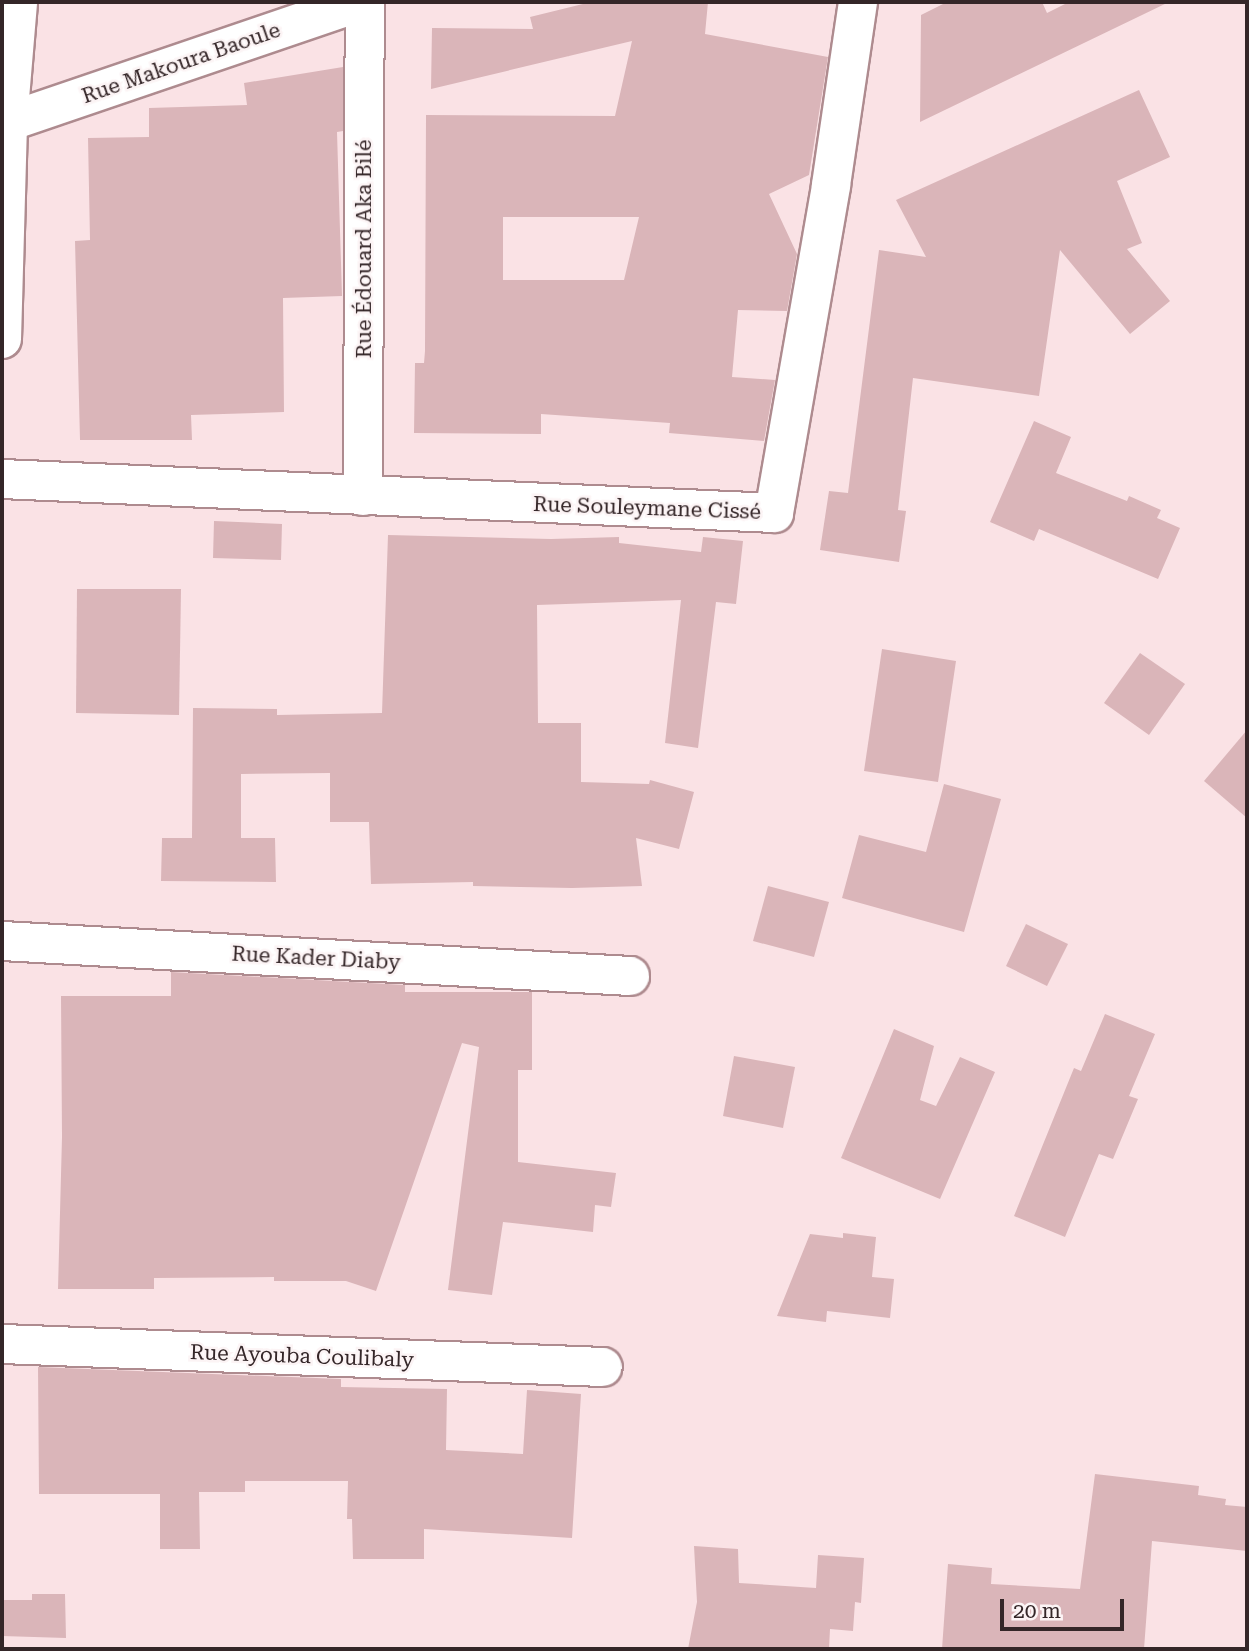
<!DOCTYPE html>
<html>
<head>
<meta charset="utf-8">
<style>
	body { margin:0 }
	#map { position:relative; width:1249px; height:1651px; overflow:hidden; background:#fae2e5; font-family:"Roboto Serif",serif }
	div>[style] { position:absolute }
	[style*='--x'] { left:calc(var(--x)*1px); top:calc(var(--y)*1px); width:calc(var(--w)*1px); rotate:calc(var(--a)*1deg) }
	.building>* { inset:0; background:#dab5b9 }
	.roads { filter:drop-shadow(2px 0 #ae8b8f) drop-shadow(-2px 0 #ae8b8f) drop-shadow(0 2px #ae8b8f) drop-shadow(0 -2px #ae8b8f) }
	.minor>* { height:38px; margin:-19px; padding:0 19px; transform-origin:19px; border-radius:19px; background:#fff }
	span { translate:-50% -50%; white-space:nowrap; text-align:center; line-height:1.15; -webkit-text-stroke:5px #fcf4f5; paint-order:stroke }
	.street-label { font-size:21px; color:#342628 }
	.frame { position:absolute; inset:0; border:4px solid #342628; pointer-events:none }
	.scale { position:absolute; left:1000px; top:1599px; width:124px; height:32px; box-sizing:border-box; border:4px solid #342628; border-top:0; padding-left:9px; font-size:21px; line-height:24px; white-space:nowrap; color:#342628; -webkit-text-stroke:5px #fcf4f5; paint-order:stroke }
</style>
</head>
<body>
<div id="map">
	<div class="building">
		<div style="clip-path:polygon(evenodd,591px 2px,708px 2px,705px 34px,828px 57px,809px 175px,769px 194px,797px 254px,787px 311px,738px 310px,732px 377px,775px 380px,764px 441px,669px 433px,670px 423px,541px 414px,541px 434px,414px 433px,415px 363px,424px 363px,425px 351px,426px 115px,615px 116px,632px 41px,431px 89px,432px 28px,533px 29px,530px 17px,591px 2px,503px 217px,639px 217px,624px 280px,503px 280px,503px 217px)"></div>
		<div style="clip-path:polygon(947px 2px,1042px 2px,1047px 13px,1069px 2px,1169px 2px,920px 122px,921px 15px)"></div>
		<div style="clip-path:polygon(343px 67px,343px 131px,337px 132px,342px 296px,283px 298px,284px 412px,191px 415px,192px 440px,80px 440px,75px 241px,90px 240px,88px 138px,149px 137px,149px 108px,247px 105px,244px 83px)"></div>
		<div style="clip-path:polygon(1139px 90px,1170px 157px,1117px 181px,1142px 243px,1127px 249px,1170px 301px,1130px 334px,1060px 250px,1039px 396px,913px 378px,898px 510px,906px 511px,899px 562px,820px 550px,829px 491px,848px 493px,879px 250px,926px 257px,896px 200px)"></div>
		<div style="clip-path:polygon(1034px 421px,1071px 437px,1056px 473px,1127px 501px,1129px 496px,1161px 510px,1157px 518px,1180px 528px,1158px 579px,1039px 529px,1034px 541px,990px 522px)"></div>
		<div style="clip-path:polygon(214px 521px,282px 524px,281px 560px,213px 558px)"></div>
		<div style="clip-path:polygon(388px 535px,551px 539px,619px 537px,619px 543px,701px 552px,703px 537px,743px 541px,736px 604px,716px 602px,698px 748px,665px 743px,681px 600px,537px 605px,538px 723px,581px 723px,581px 782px,649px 784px,650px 780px,694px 792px,679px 849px,636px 838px,642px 886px,572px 888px,473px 886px,473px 882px,371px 884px,369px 822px,330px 822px,330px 773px,241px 774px,241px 838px,275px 838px,276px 882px,161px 881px,162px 838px,192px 838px,193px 708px,277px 709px,277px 715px,382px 713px)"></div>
		<div style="clip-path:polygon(77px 589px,181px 589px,179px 715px,76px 713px)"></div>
		<div style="clip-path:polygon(882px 649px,956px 661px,938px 782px,864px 771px)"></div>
		<div style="clip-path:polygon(1140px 653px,1185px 684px,1149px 735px,1104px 703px)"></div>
		<div style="clip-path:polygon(1247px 730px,1247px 818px,1204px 781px)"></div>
		<div style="clip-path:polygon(944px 784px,1001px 799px,964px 932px,842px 898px,859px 835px,926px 852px)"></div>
		<div style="clip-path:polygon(768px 886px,829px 902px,814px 957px,753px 941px)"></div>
		<div style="clip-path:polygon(1026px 924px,1068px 944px,1047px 986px,1006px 966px)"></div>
		<div style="clip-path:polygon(171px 972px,405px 985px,405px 992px,532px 992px,532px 1070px,518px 1070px,518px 1162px,616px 1173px,611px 1207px,595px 1205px,593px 1232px,503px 1222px,492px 1295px,448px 1290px,479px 1047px,462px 1043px,376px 1291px,346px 1281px,274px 1281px,274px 1277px,154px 1278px,154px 1289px,58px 1289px,62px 1137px,61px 996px,171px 996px)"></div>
		<div style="clip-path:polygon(1105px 1014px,1155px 1034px,1129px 1096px,1138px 1099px,1113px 1159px,1099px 1154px,1065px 1237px,1014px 1216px,1074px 1068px,1081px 1071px)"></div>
		<div style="clip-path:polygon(894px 1029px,934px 1046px,920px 1100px,936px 1106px,960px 1057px,995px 1072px,940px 1199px,841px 1158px)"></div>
		<div style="clip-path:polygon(734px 1056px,795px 1067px,783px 1128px,723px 1116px)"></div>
		<div style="clip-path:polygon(843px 1233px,876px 1237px,872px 1277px,894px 1279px,890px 1318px,827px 1311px,826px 1322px,777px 1316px,810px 1234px,843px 1238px)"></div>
		<div style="clip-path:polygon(38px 1367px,341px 1379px,341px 1387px,447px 1389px,446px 1450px,523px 1454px,527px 1390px,581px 1394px,572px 1538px,424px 1529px,424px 1559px,353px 1559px,352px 1519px,347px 1519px,348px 1481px,245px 1481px,245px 1492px,199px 1492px,200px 1549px,160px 1549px,160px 1494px,39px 1494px)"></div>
		<div style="clip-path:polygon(1095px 1474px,1199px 1486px,1198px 1495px,1226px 1499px,1225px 1505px,1247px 1507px,1247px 1551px,1152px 1541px,1144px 1649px,942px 1649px,948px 1564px,992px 1568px,991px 1584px,1080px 1589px)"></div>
		<div style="clip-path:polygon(694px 1546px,738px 1549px,739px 1583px,816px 1588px,818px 1555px,864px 1558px,861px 1603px,855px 1602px,853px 1631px,830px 1629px,829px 1649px,688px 1649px,697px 1602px)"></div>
		<div style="clip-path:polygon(32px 1594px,65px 1594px,66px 1638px,2px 1636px,2px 1600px,32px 1600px)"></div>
	</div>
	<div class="roads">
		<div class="minor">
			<div style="--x:2;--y:124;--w:378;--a:-18.8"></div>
			<div style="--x:2;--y:339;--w:217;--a:-88.4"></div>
			<div style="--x:8;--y:122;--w:120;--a:-85.2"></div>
			<div style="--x:2;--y:479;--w:773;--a:2.52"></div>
			<div style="--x:774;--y:513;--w:333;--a:-80.1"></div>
			<div style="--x:831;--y:185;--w:185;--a:-81.6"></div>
			<div style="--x:363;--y:496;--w:494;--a:-89.8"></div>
			<div style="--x:2;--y:941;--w:629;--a:3.19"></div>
			<div style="--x:2;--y:1344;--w:601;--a:2.19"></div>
		</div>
	</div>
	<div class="street-label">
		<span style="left:181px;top:63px;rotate:-19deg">Rue Makoura Baoule</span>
		<span style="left:364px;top:249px;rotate:-90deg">Rue Édouard Aka Bilé</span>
		<span style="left:647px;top:508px;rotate:2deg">Rue Souleymane Cissé</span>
		<span style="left:316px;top:958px;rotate:3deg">Rue Kader Diaby</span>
		<span style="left:302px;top:1356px;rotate:2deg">Rue Ayouba Coulibaly</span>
	</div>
	<div class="frame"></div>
	<div class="scale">20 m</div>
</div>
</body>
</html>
